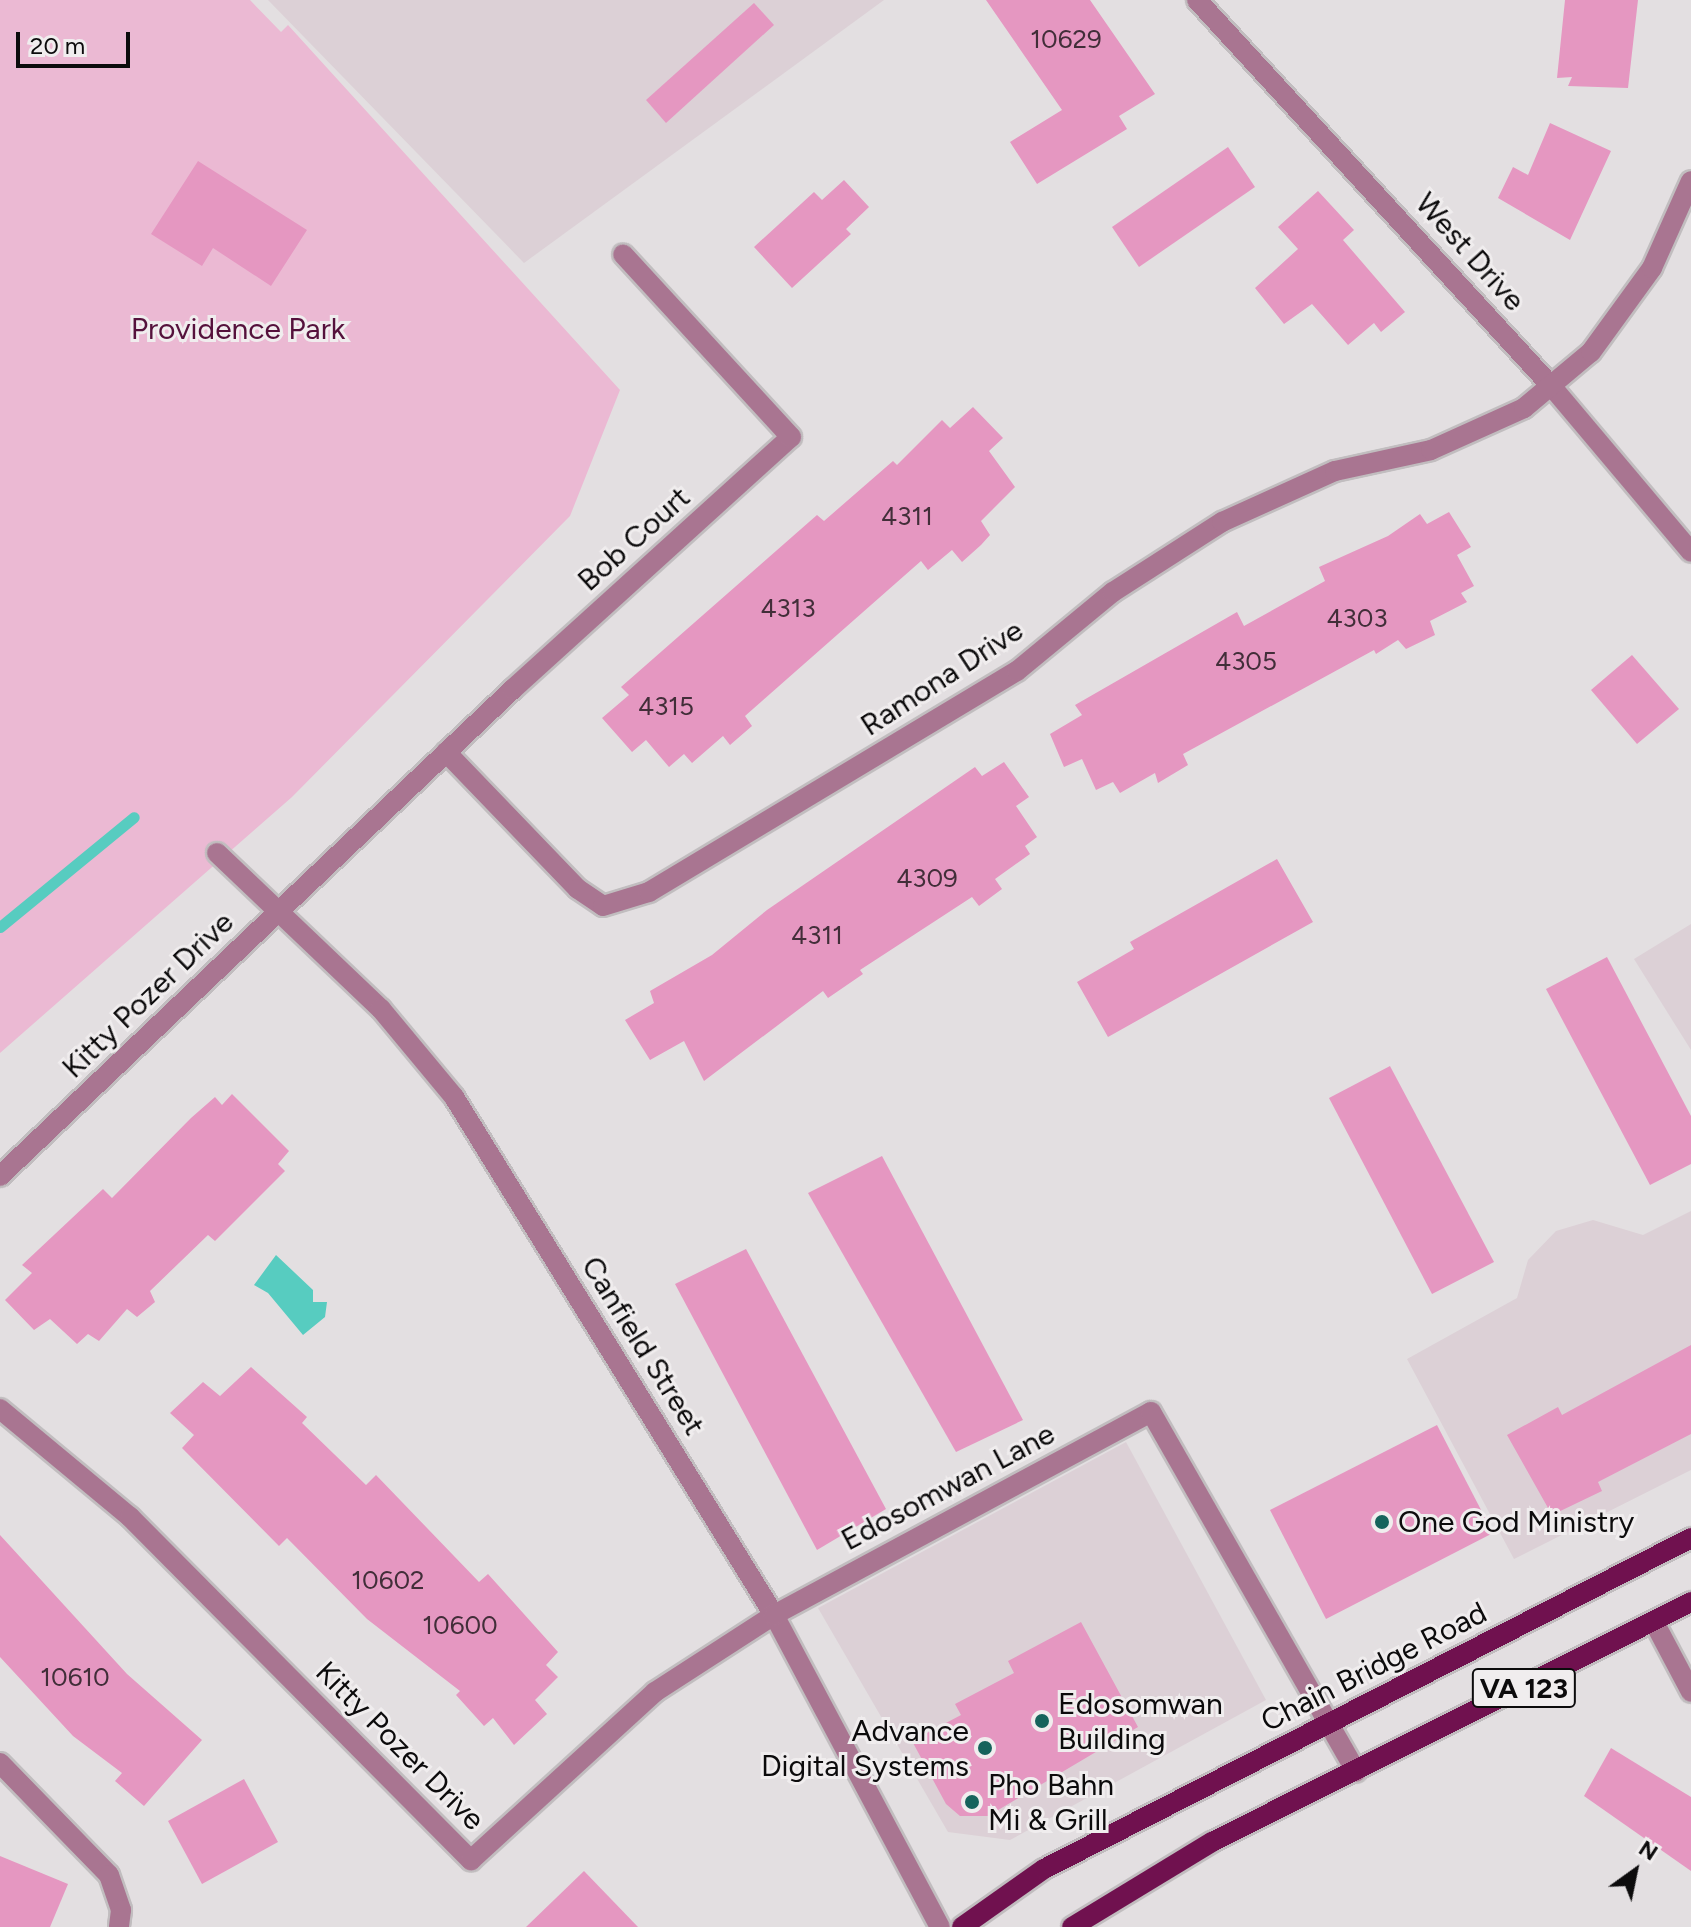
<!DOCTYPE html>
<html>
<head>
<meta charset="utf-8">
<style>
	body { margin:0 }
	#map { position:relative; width:1691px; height:1927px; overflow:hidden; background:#e3dfe1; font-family:Figtree,sans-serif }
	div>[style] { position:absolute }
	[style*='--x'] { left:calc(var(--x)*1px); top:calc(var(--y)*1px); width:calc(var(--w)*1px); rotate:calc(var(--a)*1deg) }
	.built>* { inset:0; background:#dcd0d6 }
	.green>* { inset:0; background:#ebb9d3 }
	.water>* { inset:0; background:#57ccc0 }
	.stream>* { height:11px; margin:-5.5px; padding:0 5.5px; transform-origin:5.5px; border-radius:5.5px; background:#57ccc0 }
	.building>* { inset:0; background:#e597c1 }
	.roads { filter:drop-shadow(2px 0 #c1bdbf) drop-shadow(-2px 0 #c1bdbf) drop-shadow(0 2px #c1bdbf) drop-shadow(0 -2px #c1bdbf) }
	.minor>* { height:20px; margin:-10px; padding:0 10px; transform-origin:10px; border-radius:10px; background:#a97591 }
	.primary>* { height:20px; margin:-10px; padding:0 10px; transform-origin:10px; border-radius:10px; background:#70114f }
	.dots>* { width:22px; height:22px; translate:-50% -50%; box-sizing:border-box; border:4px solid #f0edee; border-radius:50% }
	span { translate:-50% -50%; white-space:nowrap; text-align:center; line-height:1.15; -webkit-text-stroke:6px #f0edee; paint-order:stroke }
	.number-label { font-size:26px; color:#422e39 }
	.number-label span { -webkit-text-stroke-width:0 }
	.shield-label span { padding:2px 6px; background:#f0edee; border:2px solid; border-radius:6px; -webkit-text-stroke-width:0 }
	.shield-label { font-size:28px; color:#0c0b0c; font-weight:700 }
	.street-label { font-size:30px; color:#0c0b0c }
	.park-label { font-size:30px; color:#55113c }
	.poi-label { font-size:30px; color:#0c0b0c }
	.left { translate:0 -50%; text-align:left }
	.right { translate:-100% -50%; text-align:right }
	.north { position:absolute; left:1595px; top:1831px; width:80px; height:80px; -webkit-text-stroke:6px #f0edee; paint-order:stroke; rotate:33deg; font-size:22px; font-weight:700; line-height:32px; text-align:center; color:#0c0b0c }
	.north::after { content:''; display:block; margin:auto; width:28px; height:36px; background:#0c0b0c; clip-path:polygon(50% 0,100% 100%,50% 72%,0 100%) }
	.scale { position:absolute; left:16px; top:32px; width:114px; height:36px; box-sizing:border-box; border:4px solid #0c0b0c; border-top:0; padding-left:10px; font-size:24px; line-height:28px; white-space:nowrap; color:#0c0b0c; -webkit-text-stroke:6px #f0edee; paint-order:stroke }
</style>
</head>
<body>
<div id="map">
	<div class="built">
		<div style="clip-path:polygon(268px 0,884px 0,524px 263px)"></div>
		<div style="clip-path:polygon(1691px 924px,1691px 1050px,1634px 959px)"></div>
		<div style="clip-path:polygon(1691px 1211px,1691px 1470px,1514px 1559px,1407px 1359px,1517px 1298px,1528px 1260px,1556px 1231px,1593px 1220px,1643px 1235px)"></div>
		<div style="clip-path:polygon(1126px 1442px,1266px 1700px,1010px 1840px,948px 1832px,818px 1608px)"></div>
	</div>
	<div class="green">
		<div style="clip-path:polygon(0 0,250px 0,281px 32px,288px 25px,620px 390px,570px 516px,292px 797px,0 1053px)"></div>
	</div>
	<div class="water">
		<div style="clip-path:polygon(276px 1255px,313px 1290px,313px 1302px,327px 1302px,325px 1317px,303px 1335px,268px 1293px,254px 1285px)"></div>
	</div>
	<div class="stream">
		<div style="--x:0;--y:927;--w:173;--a:-39.4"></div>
	</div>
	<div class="building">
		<div style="clip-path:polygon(986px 0,1090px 0,1155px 94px,1119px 116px,1127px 129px,1037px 184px,1010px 142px,1062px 110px)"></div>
		<div style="clip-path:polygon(1565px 0,1638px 0,1628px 88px,1568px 86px,1572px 77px,1557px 78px)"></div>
		<div style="clip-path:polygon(754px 3px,774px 25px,666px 123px,646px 100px)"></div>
		<div style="clip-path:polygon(1550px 123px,1611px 151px,1570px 240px,1498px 198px,1513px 167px,1528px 175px)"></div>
		<div style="clip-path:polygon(1228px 147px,1255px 187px,1139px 267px,1112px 227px)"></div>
		<div style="clip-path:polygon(198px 161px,307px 230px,271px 286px,213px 248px,202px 266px,151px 234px)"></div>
		<div style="clip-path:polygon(844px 180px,869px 207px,846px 229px,851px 234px,792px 288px,754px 247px,814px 192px,822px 200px)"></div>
		<div style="clip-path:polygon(1318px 191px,1354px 230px,1343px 240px,1405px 312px,1381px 332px,1374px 323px,1348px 345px,1312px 304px,1284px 324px,1255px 288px,1298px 249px,1278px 227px)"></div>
		<div style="clip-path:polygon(973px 407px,1003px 438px,989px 451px,1015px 487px,981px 521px,990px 535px,981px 545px,962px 562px,952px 550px,928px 570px,921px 561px,745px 716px,752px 726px,730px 745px,723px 736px,692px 763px,684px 754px,669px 767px,646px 740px,632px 752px,602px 718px,629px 695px,621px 687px,817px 515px,824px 521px,893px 461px,897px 465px,942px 420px,950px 428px)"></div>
		<div style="clip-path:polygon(1449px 512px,1471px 547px,1457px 555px,1474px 586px,1461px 593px,1467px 602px,1430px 621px,1435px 635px,1406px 649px,1398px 640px,1376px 654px,1374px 650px,1183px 754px,1188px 765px,1158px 783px,1155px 773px,1120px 793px,1113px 782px,1096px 790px,1082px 759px,1064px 767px,1050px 734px,1082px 715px,1075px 705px,1237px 612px,1244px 626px,1325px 581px,1319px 567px,1388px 536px,1420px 514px,1427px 524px)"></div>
		<div style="clip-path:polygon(1632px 655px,1679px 709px,1637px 744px,1591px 690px)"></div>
		<div style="clip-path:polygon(1004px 762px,1029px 797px,1016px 806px,1037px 837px,1025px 846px,1030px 854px,995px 879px,1002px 889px,979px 906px,972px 897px,860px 970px,863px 974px,828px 998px,823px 991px,704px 1081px,684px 1041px,650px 1060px,625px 1020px,654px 1003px,650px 991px,712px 955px,767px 910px,975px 767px,982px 776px)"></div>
		<div style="clip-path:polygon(1277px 859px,1313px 922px,1108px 1037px,1077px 982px,1134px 949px,1130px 942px)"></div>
		<div style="clip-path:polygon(1607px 957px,1691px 1116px,1691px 1164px,1650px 1185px,1546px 989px)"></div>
		<div style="clip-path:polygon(1390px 1066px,1494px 1262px,1432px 1294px,1329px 1098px)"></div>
		<div style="clip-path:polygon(232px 1094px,289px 1151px,278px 1164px,285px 1171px,215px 1241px,208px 1235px,150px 1291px,155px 1302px,137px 1317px,127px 1309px,99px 1341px,88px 1334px,77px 1344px,50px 1319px,34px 1330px,5px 1300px,32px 1273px,22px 1265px,103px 1189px,112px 1198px,191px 1118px,215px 1097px,222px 1105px)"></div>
		<div style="clip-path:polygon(882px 1156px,1023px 1420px,956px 1452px,808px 1193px)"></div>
		<div style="clip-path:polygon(746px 1249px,886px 1509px,817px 1550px,675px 1284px)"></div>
		<div style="clip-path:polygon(1691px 1345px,1691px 1434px,1598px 1482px,1602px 1491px,1552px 1515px,1507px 1435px,1558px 1407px,1562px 1415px)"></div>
		<div style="clip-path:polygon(251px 1367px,307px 1417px,302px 1423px,366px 1485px,376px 1475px,479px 1582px,488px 1574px,558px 1652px,546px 1665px,558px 1677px,535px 1700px,547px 1714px,514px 1745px,493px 1718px,484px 1726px,456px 1695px,460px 1691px,367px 1619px,287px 1538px,279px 1546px,182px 1448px,194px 1435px,170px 1413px,203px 1382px,220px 1396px)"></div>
		<div style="clip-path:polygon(1437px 1425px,1493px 1533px,1326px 1619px,1270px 1510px)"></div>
		<div style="clip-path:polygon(0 1535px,127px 1674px,202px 1740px,144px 1806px,115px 1781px,122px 1773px,73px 1736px,0 1657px)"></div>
		<div style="clip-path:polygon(1081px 1622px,1138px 1727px,988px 1816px,960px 1816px,946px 1804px,912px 1741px,961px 1715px,955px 1704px,1014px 1673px,1008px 1661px)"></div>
		<div style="clip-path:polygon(1611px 1748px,1691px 1797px,1691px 1871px,1584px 1796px)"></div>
		<div style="clip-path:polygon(244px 1779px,278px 1842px,202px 1884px,168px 1821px)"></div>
		<div style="clip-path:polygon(0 1856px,68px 1884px,50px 1927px,0 1927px)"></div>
		<div style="clip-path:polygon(584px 1871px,638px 1927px,526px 1927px)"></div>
	</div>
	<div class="roads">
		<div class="minor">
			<div style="--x:1197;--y:0;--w:527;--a:47.46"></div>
			<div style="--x:1553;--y:388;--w:214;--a:49.9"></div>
			<div style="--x:446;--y:752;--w:190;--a:46.1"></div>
			<div style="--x:578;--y:889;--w:30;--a:34"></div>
			<div style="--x:603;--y:906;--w:48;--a:-16.9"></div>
			<div style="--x:649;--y:892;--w:429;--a:-31"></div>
			<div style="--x:1017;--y:671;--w:124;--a:-39.5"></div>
			<div style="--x:1113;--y:592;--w:130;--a:-32.7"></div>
			<div style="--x:1222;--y:522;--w:124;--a:-24.3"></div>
			<div style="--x:1335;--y:471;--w:98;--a:-12.3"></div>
			<div style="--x:1431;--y:450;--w:102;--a:-24.3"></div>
			<div style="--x:1524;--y:408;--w:87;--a:-39.9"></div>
			<div style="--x:1591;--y:352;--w:104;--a:-54"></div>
			<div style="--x:1652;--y:268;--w:95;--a:-65.9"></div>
			<div style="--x:217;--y:853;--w:226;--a:43.6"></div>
			<div style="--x:381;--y:1009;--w:114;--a:50.3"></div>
			<div style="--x:454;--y:1097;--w:609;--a:58.29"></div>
			<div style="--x:774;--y:1615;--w:353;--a:62"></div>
			<div style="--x:0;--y:1176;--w:707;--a:-43.51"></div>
			<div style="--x:513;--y:689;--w:375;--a:-42.2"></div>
			<div style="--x:791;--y:437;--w:248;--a:-132.6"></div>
			<div style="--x:0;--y:1409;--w:169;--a:39.7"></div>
			<div style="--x:130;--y:1517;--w:484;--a:45.2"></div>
			<div style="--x:471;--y:1860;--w:249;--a:-42.4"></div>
			<div style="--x:655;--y:1692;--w:142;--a:-32.9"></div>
			<div style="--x:774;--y:1615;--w:428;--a:-28.3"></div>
			<div style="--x:1151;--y:1412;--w:414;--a:60.3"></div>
			<div style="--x:1654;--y:1622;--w:79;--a:62.1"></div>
			<div style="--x:0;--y:1763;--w:156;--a:45.8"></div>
			<div style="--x:109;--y:1875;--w:37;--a:71"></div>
			<div style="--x:121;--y:1910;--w:17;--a:97"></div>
		</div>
		<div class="primary">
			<div style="--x:962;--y:1927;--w:100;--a:-35.3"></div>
			<div style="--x:1044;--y:1869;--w:727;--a:-27.09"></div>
			<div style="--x:1072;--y:1927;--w:164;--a:-31.3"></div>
			<div style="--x:1212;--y:1842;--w:536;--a:-26.61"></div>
		</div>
	</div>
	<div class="dots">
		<div style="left:1382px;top:1522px;background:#16635c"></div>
		<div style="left:1042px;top:1721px;background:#16635c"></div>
		<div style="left:985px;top:1748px;background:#16635c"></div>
		<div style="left:972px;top:1802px;background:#16635c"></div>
	</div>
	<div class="number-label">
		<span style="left:1066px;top:40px">10629</span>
		<span style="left:907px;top:517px">4311</span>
		<span style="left:788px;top:609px">4313</span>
		<span style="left:1357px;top:619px">4303</span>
		<span style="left:1246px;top:662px">4305</span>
		<span style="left:666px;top:707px">4315</span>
		<span style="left:927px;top:879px">4309</span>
		<span style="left:817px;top:936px">4311</span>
		<span style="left:388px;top:1581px">10602</span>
		<span style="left:460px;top:1626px">10600</span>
		<span style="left:75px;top:1678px">10610</span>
	</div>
	<div class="shield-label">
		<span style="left:1524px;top:1688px">VA 123</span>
	</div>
	<div class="street-label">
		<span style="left:1470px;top:252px;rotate:48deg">West Drive</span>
		<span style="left:634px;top:539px;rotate:-42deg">Bob Court</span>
		<span style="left:942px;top:678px;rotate:-33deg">Ramona Drive</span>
		<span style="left:148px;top:995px;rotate:-44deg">Kitty Pozer Drive</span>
		<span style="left:643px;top:1346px;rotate:58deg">Canfield Street</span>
		<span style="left:948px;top:1487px;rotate:-28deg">Edosomwan Lane</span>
		<span style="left:1374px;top:1667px;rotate:-27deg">Chain Bridge Road</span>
		<span style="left:400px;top:1746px;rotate:45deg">Kitty Pozer Drive</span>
	</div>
	<div class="park-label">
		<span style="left:238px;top:329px">Providence Park</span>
	</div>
	<div class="poi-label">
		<span class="left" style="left:1398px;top:1522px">One God Ministry</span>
		<span class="left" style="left:1058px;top:1721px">Edosomwan<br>Building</span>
		<span class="right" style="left:969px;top:1748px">Advance<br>Digital Systems</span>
		<span class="left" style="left:988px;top:1802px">Pho Bahn<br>Mi &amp; Grill</span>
	</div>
	<div class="north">N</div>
	<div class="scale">20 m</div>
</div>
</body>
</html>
